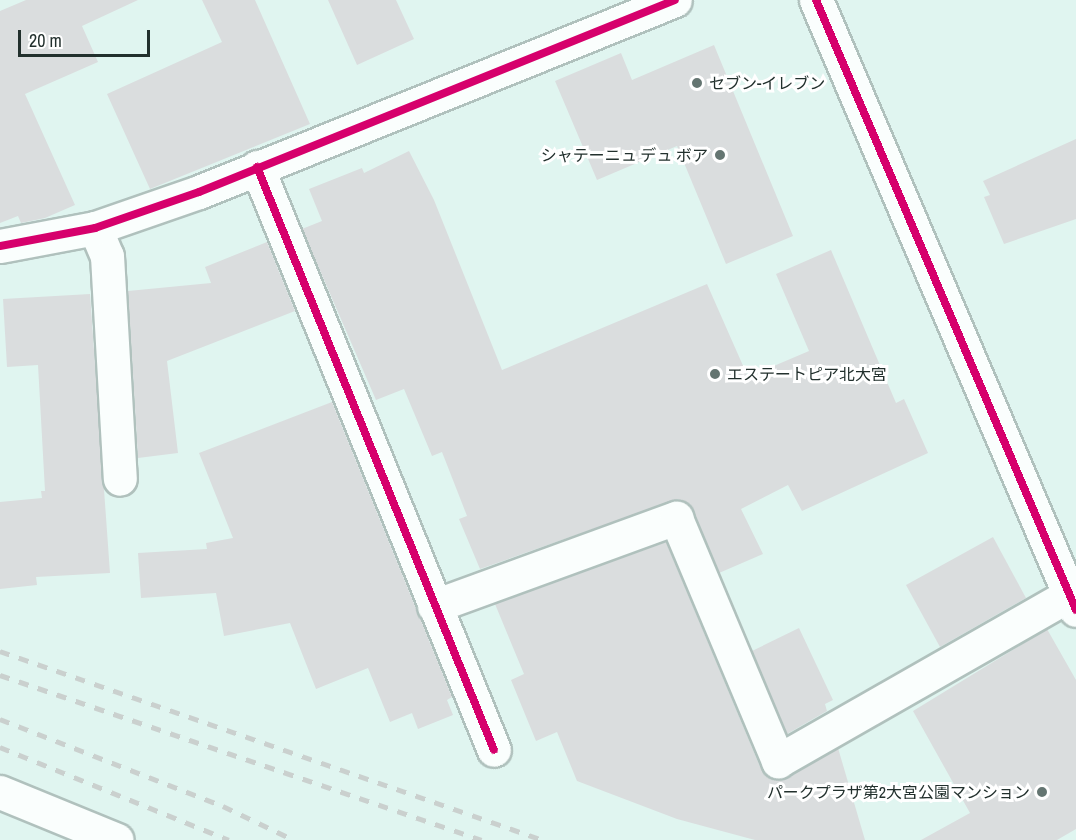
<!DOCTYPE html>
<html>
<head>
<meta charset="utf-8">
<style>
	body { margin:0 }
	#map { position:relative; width:1076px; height:840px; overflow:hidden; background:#e0f5f0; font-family:"Archivo Narrow","Noto Sans JP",sans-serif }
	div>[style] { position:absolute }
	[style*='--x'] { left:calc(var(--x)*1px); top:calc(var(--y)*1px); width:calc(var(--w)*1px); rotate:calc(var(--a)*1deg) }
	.building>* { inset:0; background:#daddde }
	.roads { filter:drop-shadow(2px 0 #b0c1bd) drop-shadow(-2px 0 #b0c1bd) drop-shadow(0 2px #b0c1bd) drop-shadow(0 -2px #b0c1bd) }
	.minor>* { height:33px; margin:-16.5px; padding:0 16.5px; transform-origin:16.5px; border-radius:16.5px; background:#fafefd }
	.rail>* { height:4.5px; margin-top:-2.25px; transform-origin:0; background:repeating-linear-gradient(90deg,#cad0ce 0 10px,transparent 0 20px) }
	.cycleway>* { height:8px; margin:-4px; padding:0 4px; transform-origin:4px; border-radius:4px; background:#d6006c }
	.dots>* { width:16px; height:16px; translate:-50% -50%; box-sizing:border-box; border:3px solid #fff; border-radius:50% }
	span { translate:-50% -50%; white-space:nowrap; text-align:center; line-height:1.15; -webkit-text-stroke:6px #fff; paint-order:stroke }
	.poi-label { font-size:16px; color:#22302d }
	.left { translate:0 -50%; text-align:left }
	.right { translate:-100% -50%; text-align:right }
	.scale { position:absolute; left:18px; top:30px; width:132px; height:27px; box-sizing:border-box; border:3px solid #22302d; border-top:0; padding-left:8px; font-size:18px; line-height:21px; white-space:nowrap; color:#22302d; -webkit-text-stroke:4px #fff; paint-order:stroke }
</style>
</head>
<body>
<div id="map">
	<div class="building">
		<div style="clip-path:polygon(26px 0,138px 0,82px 26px,98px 62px,25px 94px,75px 205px,45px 218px,21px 223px,18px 216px,0 223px,0 11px)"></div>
		<div style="clip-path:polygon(202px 0,255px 0,310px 124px,150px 189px,107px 94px,222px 42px)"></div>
		<div style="clip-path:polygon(328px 0,396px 0,414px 39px,357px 65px)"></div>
		<div style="clip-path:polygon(714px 45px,793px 236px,726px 264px,677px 146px,597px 180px,555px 81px,621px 53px,632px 80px)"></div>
		<div style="clip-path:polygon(1076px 139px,1076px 219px,1004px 244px,984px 197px,990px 195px,983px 181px)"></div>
		<div style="clip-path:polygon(409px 151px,434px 200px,502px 370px,707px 284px,748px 377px,809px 351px,776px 274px,831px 250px,896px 403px,904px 399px,928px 453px,802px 511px,788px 485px,741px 509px,763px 554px,719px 573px,693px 511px,678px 499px,480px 569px,459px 519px,467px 516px,442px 452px,432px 456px,404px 389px,376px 400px,302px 229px,322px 221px,309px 189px,362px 168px,364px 173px)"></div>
		<div style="clip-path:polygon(267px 242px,295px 311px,167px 361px,178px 453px,138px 458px,128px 291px,211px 283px,205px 267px)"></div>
		<div style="clip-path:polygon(90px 294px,110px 573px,36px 577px,37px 585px,0 589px,0 502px,42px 498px,41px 491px,45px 491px,38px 365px,7px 367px,3px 299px)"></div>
		<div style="clip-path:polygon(332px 402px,452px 697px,447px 700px,453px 715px,418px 729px,412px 713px,390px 722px,368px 668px,316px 689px,290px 623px,224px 636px,216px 593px,141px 598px,138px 553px,207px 549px,206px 543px,233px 538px,199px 453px)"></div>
		<div style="clip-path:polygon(993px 537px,1026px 598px,940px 647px,906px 585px)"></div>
		<div style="clip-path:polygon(666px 542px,761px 769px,777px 780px,787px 778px,838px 748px,865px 840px,755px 840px,677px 819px,577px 781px,557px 732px,536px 741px,511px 680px,524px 674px,495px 604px)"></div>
		<div style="clip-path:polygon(799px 628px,833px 700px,825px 704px,827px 711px,787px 734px,752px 651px)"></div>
		<div style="clip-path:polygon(1047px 629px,1076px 680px,1076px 829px,1057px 840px,921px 840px,970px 813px,913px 711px)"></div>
	</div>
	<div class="roads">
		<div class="minor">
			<div style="--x:816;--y:0;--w:663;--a:66.91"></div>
			<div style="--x:257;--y:167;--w:629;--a:67.88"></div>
			<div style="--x:95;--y:228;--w:30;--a:67"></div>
			<div style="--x:107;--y:256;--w:223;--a:86.7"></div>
			<div style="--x:0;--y:246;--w:97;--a:-10.7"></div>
			<div style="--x:95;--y:228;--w:110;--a:-19.1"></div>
			<div style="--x:199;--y:192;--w:513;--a:-21.97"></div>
			<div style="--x:434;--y:606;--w:258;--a:-20"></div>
			<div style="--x:676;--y:518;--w:264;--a:67.2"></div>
			<div style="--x:778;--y:761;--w:333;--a:-29.7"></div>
			<div style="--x:0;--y:792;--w:126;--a:22.3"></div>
		</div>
	</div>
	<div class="rail">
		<div style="--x:0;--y:651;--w:575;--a:19.19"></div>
		<div style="--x:0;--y:675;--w:509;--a:18.9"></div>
		<div style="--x:0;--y:719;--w:239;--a:21.3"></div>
		<div style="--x:223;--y:806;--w:79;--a:25.6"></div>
		<div style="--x:0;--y:747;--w:247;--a:22.1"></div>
	</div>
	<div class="cycleway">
		<div style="--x:816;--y:0;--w:663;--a:66.91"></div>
		<div style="--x:257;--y:167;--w:629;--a:67.88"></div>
		<div style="--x:0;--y:246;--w:97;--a:-10.7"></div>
		<div style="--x:95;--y:228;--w:110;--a:-19.1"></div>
		<div style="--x:199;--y:192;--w:513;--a:-21.97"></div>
	</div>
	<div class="dots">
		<div style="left:697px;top:83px;background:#647571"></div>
		<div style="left:720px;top:155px;background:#647571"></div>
		<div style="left:715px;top:374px;background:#647571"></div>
		<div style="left:1042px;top:792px;background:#647571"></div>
	</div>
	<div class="poi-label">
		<span class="left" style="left:709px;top:83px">セブン-イレブン</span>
		<span class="right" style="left:708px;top:155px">シャテーニュ デュ ボア</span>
		<span class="left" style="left:727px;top:374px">エステートピア北大宮</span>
		<span class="right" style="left:1030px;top:792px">パークプラザ第2大宮公園マンション</span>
	</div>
	<div class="scale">20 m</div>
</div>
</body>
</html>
